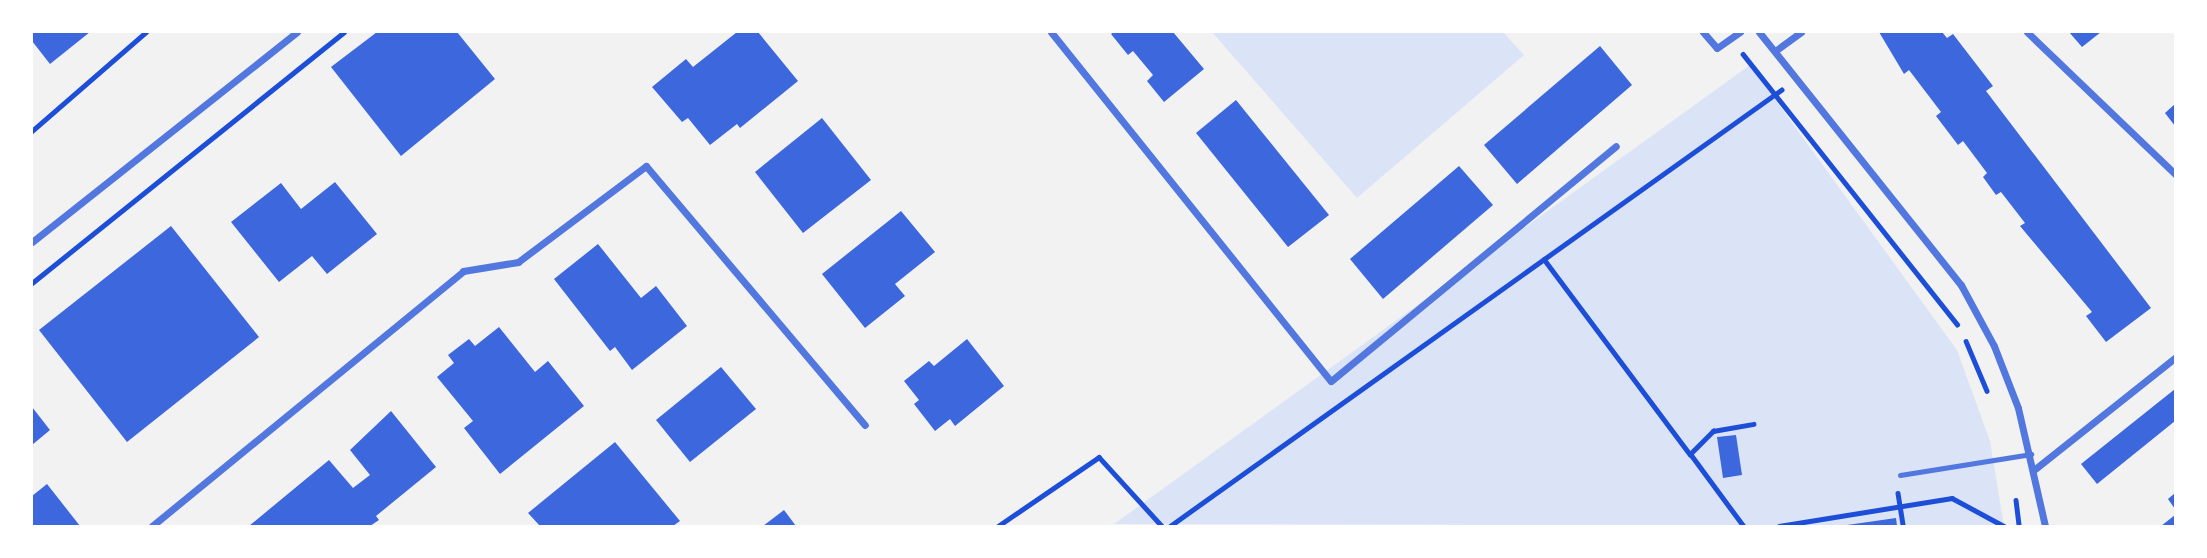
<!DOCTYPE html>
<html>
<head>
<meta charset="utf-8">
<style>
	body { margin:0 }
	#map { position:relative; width:2207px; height:558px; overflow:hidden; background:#f2f2f2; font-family:Karla,sans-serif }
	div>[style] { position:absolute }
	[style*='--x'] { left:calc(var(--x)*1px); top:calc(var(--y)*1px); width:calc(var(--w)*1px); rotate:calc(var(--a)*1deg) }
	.green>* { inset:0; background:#dbe4f7 }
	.building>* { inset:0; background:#3d67dc }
	.path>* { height:4.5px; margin:-2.25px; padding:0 2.25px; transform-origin:2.25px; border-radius:2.25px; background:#1d4ed8 }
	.service>* { height:5px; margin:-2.5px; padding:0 2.5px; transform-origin:2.5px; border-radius:2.5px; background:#5277de }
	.minor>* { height:7px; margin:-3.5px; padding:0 3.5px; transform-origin:3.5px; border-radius:3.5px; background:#5277de }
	span { translate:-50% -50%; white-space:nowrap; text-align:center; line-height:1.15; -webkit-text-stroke:6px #fff; paint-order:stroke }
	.frame { position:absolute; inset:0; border:33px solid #fff; pointer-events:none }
</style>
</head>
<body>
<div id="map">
	<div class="green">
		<div style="clip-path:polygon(1212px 32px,1503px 32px,1524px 55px,1357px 198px)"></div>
		<div style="clip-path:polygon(1750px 65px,1957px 350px,1990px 441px,2004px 526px,1114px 524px)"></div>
	</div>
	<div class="building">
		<div style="clip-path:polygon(32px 32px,90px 32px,50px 64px,32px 41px)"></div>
		<div style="clip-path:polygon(377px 32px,457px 32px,495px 79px,401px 156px,331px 67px)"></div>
		<div style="clip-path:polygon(737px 32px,758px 32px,798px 81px,740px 128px,737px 124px,710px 145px,688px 118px,682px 122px,652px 87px,686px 59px,693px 67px)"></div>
		<div style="clip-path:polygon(1114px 32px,1173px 32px,1204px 69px,1164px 102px,1147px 81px,1153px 75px,1133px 51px,1128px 55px,1111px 34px)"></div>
		<div style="clip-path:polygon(1879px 32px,1942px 32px,1947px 38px,1953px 34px,1993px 86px,1986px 91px,2151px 308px,2106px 342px,2086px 316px,2092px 312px,2020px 226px,2025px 223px,2001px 192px,1996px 195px,1983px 177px,1987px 173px,1963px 141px,1958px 145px,1936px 116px,1941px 112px,1909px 70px,1904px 74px)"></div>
		<div style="clip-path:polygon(2069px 32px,2101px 32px,2082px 47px)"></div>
		<div style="clip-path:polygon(1600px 46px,1632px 85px,1517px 184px,1484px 145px)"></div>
		<div style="clip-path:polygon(1236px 100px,1329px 215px,1288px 247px,1196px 133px)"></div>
		<div style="clip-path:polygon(2175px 104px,2175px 126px,2165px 113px)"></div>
		<div style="clip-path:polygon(822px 118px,871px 180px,803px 233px,755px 172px)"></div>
		<div style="clip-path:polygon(1459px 166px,1493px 205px,1383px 299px,1350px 259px)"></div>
		<div style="clip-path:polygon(335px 182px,377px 234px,327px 274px,312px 256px,279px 282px,231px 222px,281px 183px,301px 209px)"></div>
		<div style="clip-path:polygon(901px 211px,935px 252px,895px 284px,905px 296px,865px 328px,822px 274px)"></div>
		<div style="clip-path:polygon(171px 226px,259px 337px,127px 442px,39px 330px)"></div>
		<div style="clip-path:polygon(598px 244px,641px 298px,656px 286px,687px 326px,632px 370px,615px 347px,610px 351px,554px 279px)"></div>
		<div style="clip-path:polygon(499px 327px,535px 372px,548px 361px,584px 406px,500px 474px,464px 428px,473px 421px,437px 377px,454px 363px,448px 355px,469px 339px,475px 346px)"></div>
		<div style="clip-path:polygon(967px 339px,1004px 386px,955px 426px,950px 419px,935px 431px,914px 404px,919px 400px,904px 381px,929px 361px,934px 366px)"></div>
		<div style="clip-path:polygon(721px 367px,756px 409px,690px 462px,656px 420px)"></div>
		<div style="clip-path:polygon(2175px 389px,2175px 421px,2097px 484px,2081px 464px)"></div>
		<div style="clip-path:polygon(32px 407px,50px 430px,32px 445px)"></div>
		<div style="clip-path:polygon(391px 411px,436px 467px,376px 516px,379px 520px,370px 526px,249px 526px,329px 460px,353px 488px,370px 475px,350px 450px)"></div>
		<div style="clip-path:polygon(1736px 435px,1742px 475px,1723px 478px,1717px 437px)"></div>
		<div style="clip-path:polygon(615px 442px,680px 521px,673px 526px,540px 526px,528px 513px)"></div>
		<div style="clip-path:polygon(47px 484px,80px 526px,32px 526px,32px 496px)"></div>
		<div style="clip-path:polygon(2175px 493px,2175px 509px,2168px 499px)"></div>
		<div style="clip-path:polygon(784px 510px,796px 526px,763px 526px)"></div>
		<div style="clip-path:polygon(2175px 515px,2175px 526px,2161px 526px)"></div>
		<div style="clip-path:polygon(1896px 518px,1897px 526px,1848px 526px,1847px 525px)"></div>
	</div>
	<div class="path">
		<div style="--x:1743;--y:54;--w:345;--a:51.6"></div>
		<div style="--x:32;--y:131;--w:151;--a:-41"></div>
		<div style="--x:1544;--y:259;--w:244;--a:53.2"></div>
		<div style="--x:32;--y:283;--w:400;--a:-38.8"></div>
		<div style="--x:1966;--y:341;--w:54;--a:67.2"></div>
		<div style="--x:1898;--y:493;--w:33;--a:81"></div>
		<div style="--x:2016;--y:500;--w:26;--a:83"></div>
		<div style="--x:998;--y:526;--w:122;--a:-34.3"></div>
		<div style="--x:1099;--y:457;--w:93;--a:47.6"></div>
		<div style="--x:1170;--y:526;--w:751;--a:-35.51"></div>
		<div style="--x:1743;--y:526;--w:89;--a:-126.4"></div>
		<div style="--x:1690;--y:454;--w:33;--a:-45"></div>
		<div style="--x:1713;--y:431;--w:41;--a:-9.9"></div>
		<div style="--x:1779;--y:526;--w:175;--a:-9.2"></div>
		<div style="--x:1952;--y:498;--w:59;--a:28.3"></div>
	</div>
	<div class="service">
		<div style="--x:1900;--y:475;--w:133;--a:-9.1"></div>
	</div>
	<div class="minor">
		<div style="--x:1051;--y:32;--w:447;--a:51.3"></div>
		<div style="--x:1331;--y:381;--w:369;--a:-39.5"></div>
		<div style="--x:1703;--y:32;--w:21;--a:49"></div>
		<div style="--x:1717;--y:48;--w:28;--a:-35"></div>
		<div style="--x:1759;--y:32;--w:324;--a:51.4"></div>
		<div style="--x:1961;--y:285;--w:69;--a:61.6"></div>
		<div style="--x:1994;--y:346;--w:66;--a:68.8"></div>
		<div style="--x:2018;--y:408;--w:121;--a:77.1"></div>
		<div style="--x:2027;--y:32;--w:207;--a:43.8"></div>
		<div style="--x:1775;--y:51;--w:32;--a:-36"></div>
		<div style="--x:32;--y:242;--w:338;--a:-38.4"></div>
		<div style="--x:2035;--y:469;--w:180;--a:-38.5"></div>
		<div style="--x:152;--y:526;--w:402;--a:-39.3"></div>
		<div style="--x:463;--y:271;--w:56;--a:-9.3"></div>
		<div style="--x:518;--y:262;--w:160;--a:-36.9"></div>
		<div style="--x:646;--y:166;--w:339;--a:49.8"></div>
	</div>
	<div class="frame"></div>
</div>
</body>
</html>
